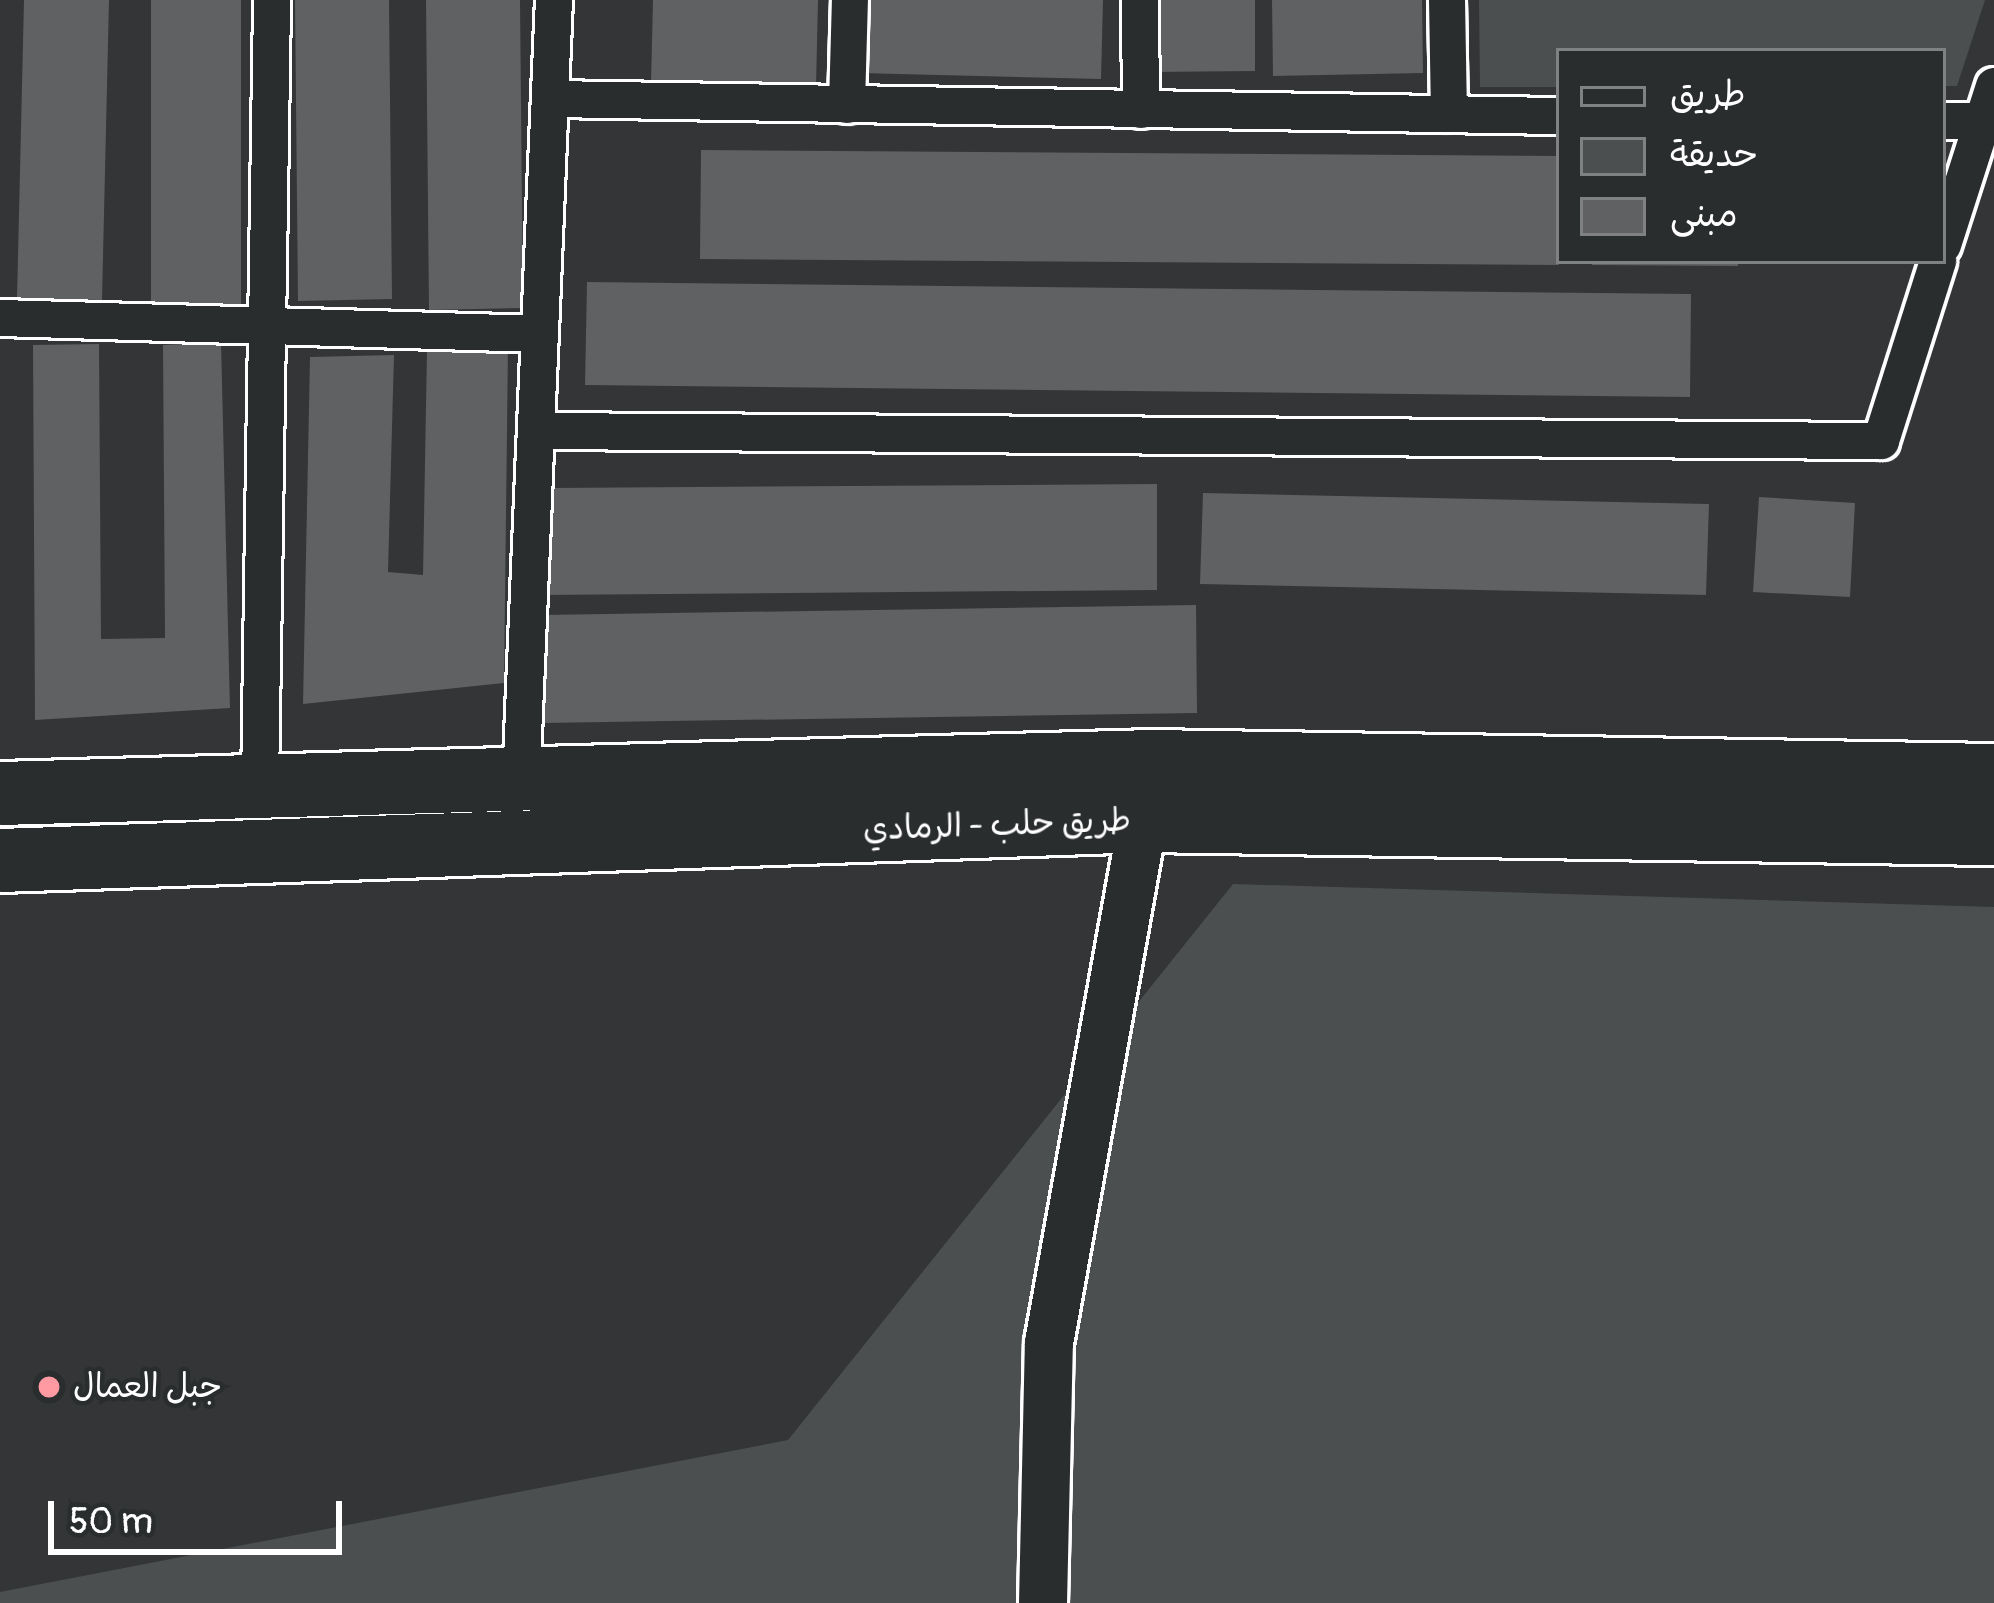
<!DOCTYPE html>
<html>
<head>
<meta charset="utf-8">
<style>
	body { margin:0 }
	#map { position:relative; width:1994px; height:1603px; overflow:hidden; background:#333536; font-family:Pangolin,"Playpen Sans Arabic",sans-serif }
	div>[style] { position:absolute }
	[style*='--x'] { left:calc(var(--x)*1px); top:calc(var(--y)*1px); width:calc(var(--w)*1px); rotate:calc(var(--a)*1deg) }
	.green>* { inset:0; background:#4c4f50 }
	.building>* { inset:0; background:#5f6162 }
	.roads { filter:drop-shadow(3px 0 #fff) drop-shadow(-3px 0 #fff) drop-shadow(0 3px #fff) drop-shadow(0 -3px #fff) }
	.street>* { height:36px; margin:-18px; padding:0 18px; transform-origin:18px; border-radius:18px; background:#2a2d2e }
	.secondary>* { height:48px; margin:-24px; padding:0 24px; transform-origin:24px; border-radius:24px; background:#2a2d2e }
	.highway>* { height:63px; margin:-31.5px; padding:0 31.5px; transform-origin:31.5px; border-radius:31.5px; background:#2a2d2e }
	.dots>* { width:33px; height:33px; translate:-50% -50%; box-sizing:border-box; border:6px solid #2a2d2e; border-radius:50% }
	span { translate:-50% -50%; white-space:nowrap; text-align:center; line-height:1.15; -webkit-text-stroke:9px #2a2d2e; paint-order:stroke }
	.street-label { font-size:33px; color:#fff }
	.poi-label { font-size:33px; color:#fff }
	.left { translate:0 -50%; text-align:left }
	.legend { position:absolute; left:1556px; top:48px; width:390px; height:216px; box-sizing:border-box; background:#2a2d2e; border:3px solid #7f8182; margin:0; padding:15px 21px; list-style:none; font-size:36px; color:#fff }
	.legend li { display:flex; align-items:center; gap:24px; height:60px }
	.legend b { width:60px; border:3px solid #7f8182 }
	.scale { position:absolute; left:48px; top:1501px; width:294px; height:54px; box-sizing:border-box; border:6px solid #fff; border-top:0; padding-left:15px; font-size:36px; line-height:42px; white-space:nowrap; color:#fff; -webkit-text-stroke:9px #2a2d2e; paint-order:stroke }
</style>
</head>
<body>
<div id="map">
	<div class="green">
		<div style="clip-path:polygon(1479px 0,1985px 0,1957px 86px,1943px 86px,1943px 51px,1559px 51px,1559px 87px,1480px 87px)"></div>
		<div style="clip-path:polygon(1233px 884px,1994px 907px,1994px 1603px,0 1603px,0 1592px,788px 1440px)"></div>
	</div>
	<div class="building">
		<div style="clip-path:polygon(24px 0,109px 0,102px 300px,17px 299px)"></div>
		<div style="clip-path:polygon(151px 0,241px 0,241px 312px,151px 312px)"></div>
		<div style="clip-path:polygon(295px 0,389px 0,392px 299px,298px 301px)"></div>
		<div style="clip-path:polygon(426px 0,520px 0,523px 308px,429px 310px)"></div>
		<div style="clip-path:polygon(653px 0,818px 0,816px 87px,651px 83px)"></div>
		<div style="clip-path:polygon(861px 0,1103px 0,1101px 79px,859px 73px)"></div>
		<div style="clip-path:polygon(1149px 0,1255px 0,1255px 71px,1149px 72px)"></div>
		<div style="clip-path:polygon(1272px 0,1422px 0,1423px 73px,1273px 76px)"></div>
		<div style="clip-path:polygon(701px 150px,1559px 156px,1559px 265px,700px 259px)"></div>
		<div style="clip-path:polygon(1592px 261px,1738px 261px,1738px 266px,1592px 265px)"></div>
		<div style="clip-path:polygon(587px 282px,1691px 294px,1690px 397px,585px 385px)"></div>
		<div style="clip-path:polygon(221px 342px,230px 708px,35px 720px,33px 345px,99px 344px,101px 639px,165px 638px,163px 345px)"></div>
		<div style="clip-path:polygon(508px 346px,504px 683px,303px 704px,310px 357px,394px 355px,388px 572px,423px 575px,427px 350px)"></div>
		<div style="clip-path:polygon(1157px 484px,1157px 590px,539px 595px,549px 488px)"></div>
		<div style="clip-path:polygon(1203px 493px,1709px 504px,1706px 595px,1200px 584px)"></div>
		<div style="clip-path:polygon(1759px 497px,1855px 503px,1850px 597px,1753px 592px)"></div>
		<div style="clip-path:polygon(1196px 605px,1197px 713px,543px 723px,542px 615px)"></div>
	</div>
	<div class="roads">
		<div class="street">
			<div style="--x:1140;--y:0;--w:110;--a:89.5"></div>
			<div style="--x:1447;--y:0;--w:114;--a:89"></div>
			<div style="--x:552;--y:99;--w:1007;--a:0.97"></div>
			<div style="--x:847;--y:105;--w:105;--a:-88.4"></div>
			<div style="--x:1943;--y:121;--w:39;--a:0"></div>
			<div style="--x:1943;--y:245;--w:167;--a:-72.2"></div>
			<div style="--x:0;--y:318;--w:539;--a:1.7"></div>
			<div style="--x:541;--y:431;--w:1340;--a:0.43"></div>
			<div style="--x:1881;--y:441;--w:189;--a:-72.4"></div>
			<div style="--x:521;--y:783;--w:784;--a:-87.59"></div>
			<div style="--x:260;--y:785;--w:785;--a:-89.12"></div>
		</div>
		<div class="secondary">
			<div style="--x:1043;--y:1603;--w:260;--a:-88.7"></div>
			<div style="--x:1049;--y:1343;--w:531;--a:-79.81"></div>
		</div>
		<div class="highway">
			<div style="--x:0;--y:793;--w:1150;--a:-1.59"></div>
			<div style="--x:1150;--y:761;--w:844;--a:0.95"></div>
			<div style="--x:0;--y:860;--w:1144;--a:-2"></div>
			<div style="--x:1143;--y:820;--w:851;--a:0.88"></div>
		</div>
	</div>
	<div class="dots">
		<div style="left:49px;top:1387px;background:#ff9aa2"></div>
	</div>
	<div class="street-label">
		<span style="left:997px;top:825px;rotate:-2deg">طريق حلب - الرمادي</span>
	</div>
	<div class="poi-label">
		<span class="left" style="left:73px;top:1387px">جبل العمال</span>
	</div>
	<ul class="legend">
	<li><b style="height:15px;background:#2a2d2e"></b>طريق</li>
	<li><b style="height:33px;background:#4c4f50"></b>حديقة</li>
	<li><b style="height:33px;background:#5f6162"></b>مبنى</li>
	</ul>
	<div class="scale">50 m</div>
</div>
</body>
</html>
